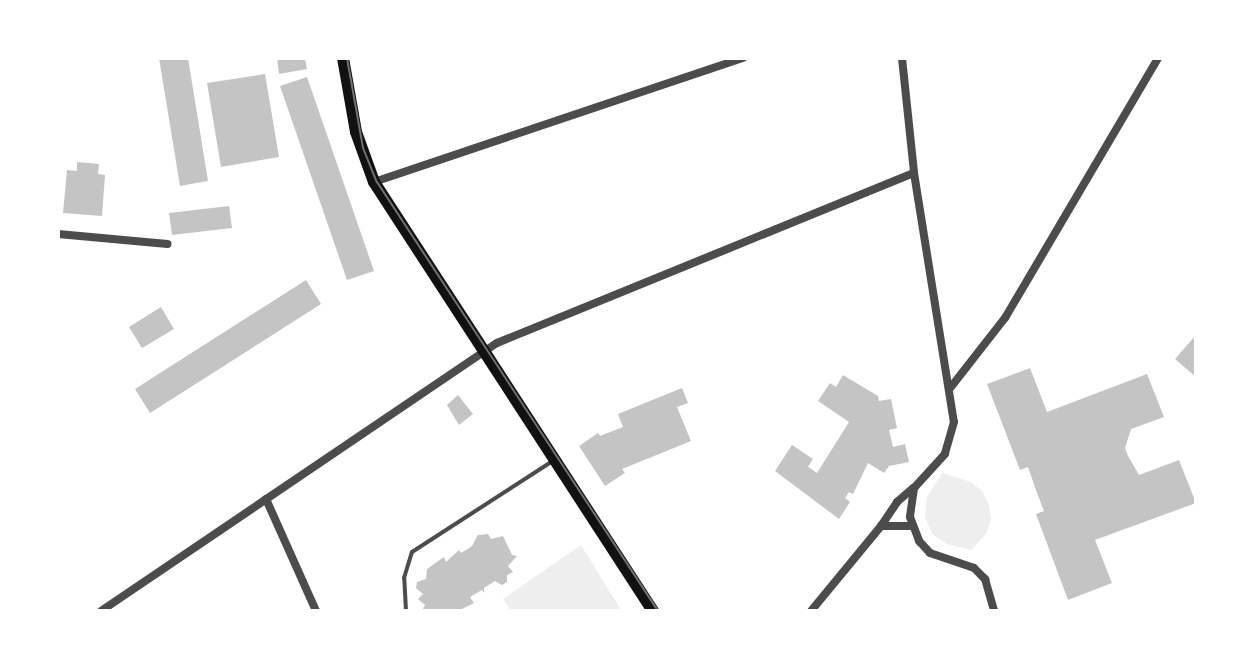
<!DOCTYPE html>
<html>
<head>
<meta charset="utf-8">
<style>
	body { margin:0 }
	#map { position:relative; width:1254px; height:669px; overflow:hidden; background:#fff; font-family:Mulish,sans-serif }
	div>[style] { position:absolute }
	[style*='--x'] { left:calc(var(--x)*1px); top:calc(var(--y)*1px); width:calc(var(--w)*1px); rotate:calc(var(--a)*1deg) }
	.green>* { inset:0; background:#eee }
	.building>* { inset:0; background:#c4c4c4 }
	.service>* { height:4px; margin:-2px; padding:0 2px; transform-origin:2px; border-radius:2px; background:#4c4c4c }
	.minor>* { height:8px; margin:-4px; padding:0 4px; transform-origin:4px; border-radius:4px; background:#4c4c4c }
	.secondary>* { height:12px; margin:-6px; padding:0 6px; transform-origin:6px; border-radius:6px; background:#111 }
	.tram>* { height:2px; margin:-1px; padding:0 1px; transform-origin:1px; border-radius:1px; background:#707070 }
	span { translate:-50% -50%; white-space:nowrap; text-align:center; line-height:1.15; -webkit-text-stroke:7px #fff; paint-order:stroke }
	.frame { position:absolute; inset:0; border:60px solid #fff; pointer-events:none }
</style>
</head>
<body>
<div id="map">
	<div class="green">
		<div style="clip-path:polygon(942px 473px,971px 482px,982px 491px,989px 505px,991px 519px,986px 534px,971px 550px,947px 544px,932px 534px,925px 517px,927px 497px)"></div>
		<div style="clip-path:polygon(581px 545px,621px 610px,511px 611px,503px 599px)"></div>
	</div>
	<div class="building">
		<div style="clip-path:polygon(159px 58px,188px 58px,208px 181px,180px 186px)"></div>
		<div style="clip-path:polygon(277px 58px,305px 58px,307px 69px,279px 74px)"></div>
		<div style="clip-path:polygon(265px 74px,279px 157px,221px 167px,207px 83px)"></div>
		<div style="clip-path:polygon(307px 77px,374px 271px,347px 280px,280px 86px)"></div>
		<div style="clip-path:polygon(77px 162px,99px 164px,98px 174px,105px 175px,102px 216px,63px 213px,67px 170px,77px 171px)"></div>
		<div style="clip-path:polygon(229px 206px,232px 228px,172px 235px,169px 213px)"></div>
		<div style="clip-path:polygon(306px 280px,321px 304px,150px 413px,135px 389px)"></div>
		<div style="clip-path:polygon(161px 307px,174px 329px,142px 348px,129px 327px)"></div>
		<div style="clip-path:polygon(1196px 335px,1196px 377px,1175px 359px)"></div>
		<div style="clip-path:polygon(1030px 368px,1047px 412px,1147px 374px,1164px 417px,1131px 429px,1125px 448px,1128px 456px,1139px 475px,1179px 460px,1196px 503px,1095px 540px,1112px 583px,1068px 600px,1036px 514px,1044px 511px,1037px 493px,1028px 467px,1020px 470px,987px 384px)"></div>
		<div style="clip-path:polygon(843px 375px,878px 396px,879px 401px,891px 399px,897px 428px,889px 430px,893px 447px,905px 444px,909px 462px,889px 466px,884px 473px,868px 463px,853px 494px,849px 492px,845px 498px,850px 502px,839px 519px,775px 471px,792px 445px,813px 459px,808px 467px,817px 473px,849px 422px,818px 401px,830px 383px,836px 387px)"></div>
		<div style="clip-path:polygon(682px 388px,688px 403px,677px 407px,691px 441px,622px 469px,625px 473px,605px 486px,579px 446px,598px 433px,600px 436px,623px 427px,618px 414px)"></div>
		<div style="clip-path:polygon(458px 395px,473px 414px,459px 425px,447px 405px)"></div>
		<div style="clip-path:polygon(488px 534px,491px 539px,503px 536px,512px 555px,517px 556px,508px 566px,513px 572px,507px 575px,507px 582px,502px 585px,495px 581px,484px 588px,484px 593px,482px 590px,470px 597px,474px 603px,458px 611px,423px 609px,425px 605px,418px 599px,423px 594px,416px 588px,417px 582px,426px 579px,427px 569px,444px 557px,446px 562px,459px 550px,461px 553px,472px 546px,478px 535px)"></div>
	</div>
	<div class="service">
		<div style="--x:406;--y:611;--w:33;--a:-93"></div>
		<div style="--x:404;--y:578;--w:27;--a:-73"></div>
		<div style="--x:412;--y:552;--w:169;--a:-32.9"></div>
	</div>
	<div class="minor">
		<div style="--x:902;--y:58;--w:116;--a:84"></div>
		<div style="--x:914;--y:173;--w:252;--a:80.9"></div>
		<div style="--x:954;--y:422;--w:33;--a:106"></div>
		<div style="--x:945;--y:454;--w:46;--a:132.4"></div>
		<div style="--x:914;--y:488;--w:29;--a:98"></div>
		<div style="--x:910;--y:517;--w:26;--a:69"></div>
		<div style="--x:919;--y:541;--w:16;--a:47"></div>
		<div style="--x:930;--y:553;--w:46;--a:18.8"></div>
		<div style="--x:974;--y:568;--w:16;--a:45"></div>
		<div style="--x:985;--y:579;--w:33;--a:74"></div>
		<div style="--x:374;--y:182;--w:389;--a:-18.6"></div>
		<div style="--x:58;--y:234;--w:110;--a:5.2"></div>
		<div style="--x:951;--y:387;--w:88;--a:-52"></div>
		<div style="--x:1005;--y:318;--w:302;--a:-59.5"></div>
		<div style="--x:266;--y:499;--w:123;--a:65.9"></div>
		<div style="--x:881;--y:526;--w:29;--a:-56"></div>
		<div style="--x:897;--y:502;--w:21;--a:-41"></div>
		<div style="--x:101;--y:611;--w:478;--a:-34.1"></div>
		<div style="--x:497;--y:343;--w:450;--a:-22.2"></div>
		<div style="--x:811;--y:611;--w:110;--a:-50.5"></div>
		<div style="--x:881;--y:526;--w:30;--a:0"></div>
	</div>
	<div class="secondary">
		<div style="--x:343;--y:58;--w:75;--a:80"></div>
		<div style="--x:356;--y:132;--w:53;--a:70.2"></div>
		<div style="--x:374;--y:182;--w:512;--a:56.96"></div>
	</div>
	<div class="tram">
		<div style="--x:347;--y:58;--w:91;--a:79.9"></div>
		<div style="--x:363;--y:148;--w:37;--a:68"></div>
		<div style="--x:377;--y:182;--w:513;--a:56.77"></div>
	</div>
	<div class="frame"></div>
</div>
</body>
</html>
